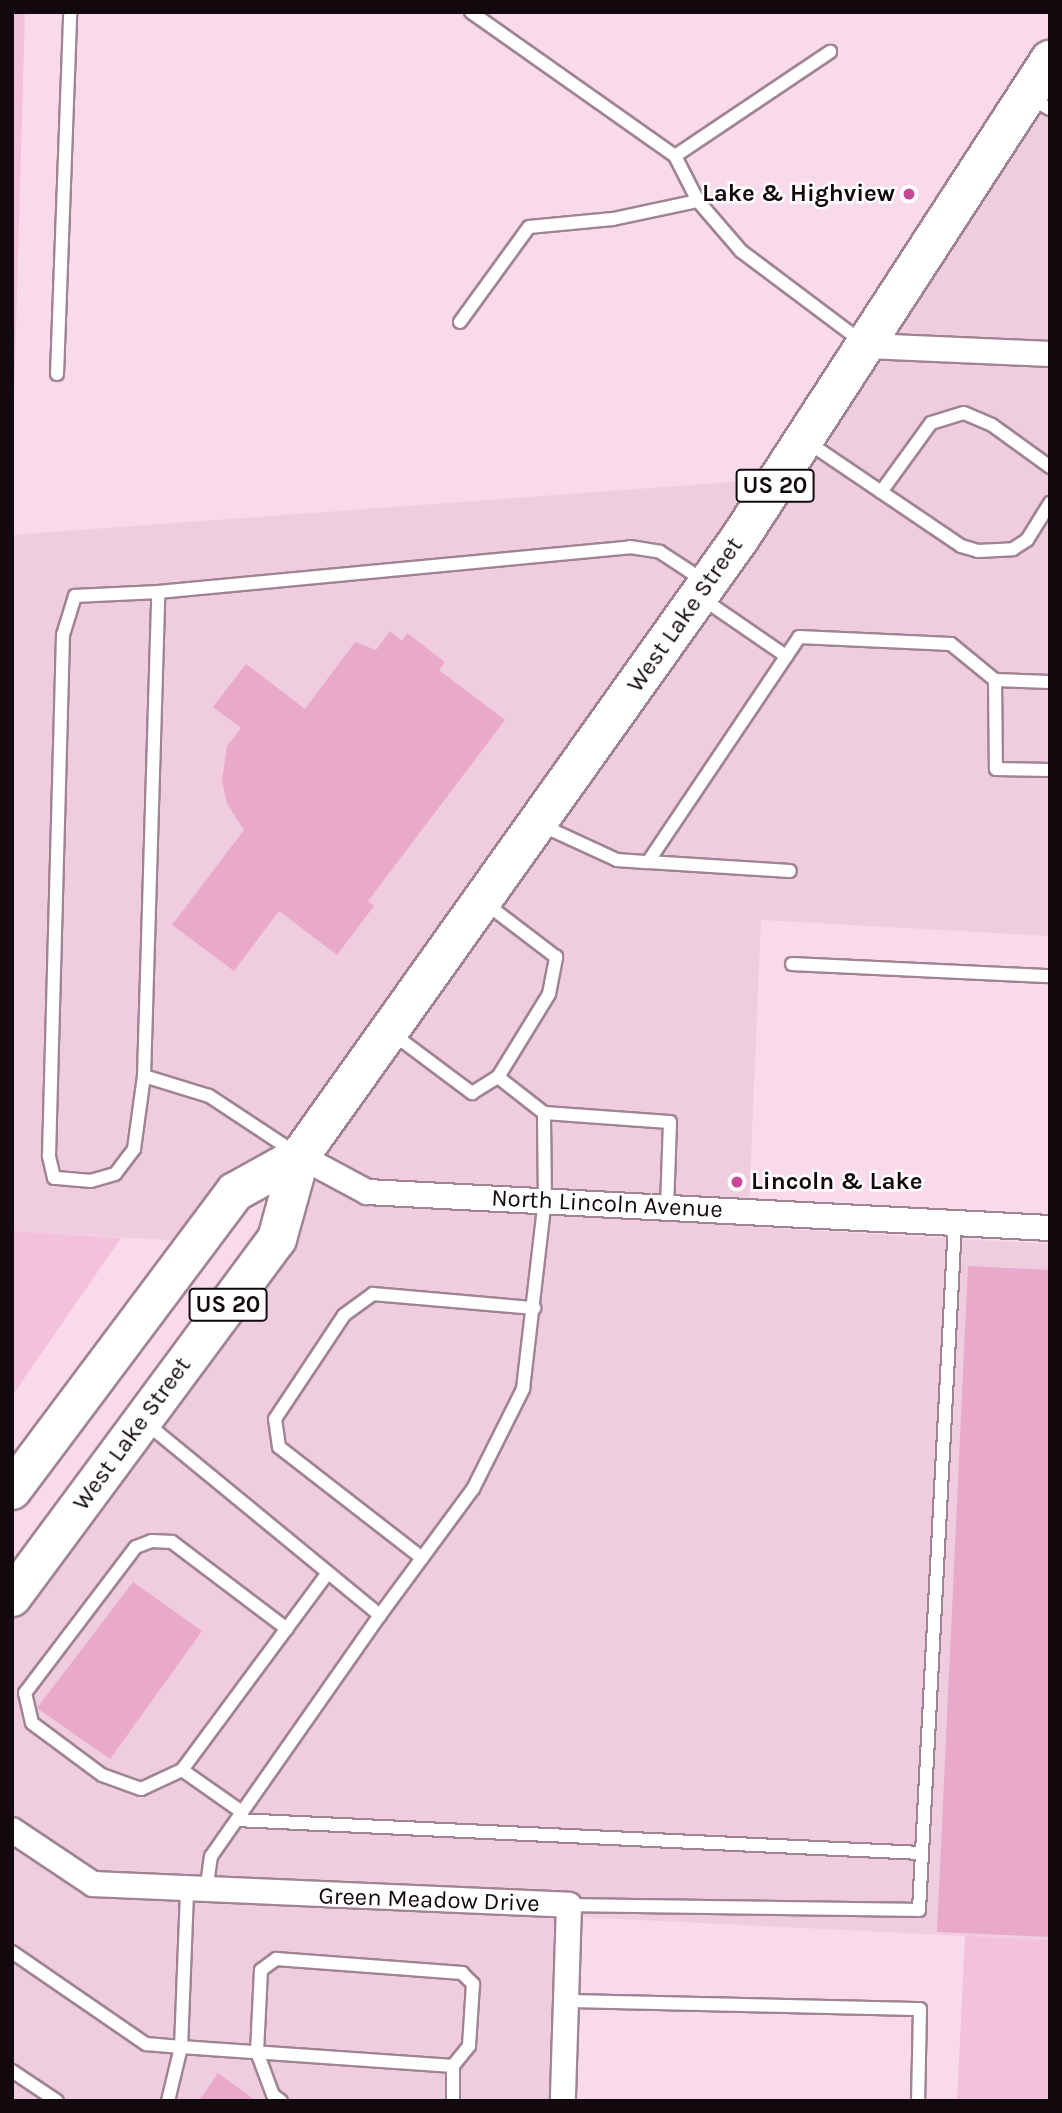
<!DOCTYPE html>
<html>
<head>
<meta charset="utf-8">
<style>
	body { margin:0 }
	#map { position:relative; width:1062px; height:2113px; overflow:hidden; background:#f8daea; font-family:Karla,sans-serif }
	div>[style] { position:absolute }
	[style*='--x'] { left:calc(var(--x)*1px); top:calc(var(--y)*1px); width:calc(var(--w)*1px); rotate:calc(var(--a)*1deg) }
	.built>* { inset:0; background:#f0ccdf }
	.green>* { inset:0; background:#f4c1dc }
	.building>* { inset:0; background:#e9a9cb }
	.roads { filter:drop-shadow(2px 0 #a08493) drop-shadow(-2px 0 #a08493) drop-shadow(0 2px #a08493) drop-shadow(0 -2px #a08493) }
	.service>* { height:12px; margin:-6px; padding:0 6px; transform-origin:6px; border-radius:6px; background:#fff }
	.minor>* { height:24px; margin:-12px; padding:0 12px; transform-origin:12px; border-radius:12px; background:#fff }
	.primary>* { height:38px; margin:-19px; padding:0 19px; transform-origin:19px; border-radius:19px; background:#fff }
	.dots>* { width:19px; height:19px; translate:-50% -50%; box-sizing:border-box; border:4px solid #fff; border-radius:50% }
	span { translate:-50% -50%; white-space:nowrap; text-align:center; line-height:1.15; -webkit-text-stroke:5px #fff; paint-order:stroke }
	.shield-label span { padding:2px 5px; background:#fff; border:2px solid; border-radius:5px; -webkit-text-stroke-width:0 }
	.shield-label { font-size:23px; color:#12090e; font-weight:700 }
	.poi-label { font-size:24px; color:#12090e; font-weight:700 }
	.right { translate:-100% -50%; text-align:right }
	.left { translate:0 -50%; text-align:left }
	.street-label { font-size:24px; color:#12090e }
	.frame { position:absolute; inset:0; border:14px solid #12090e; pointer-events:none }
</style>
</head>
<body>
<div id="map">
	<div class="built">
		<div style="clip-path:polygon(1050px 78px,1050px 345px,884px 337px)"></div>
		<div style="clip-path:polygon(873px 357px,1050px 366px,1050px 936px,761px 920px,748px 1227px,1050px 1244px,1050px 1940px,558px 1916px,552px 2101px,12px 2101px,12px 1617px)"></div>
		<div style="clip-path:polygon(760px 480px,299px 1142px,184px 1241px,12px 1231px,12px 535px)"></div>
	</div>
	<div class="green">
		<div style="clip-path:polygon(12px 12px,25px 12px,12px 468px)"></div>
		<div style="clip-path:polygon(12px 1231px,121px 1238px,12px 1396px)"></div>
		<div style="clip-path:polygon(965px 1936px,1050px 1940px,1050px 2101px,957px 2101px)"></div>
	</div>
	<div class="building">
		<div style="clip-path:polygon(390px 631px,402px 641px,407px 633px,445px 662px,439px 670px,505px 720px,368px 901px,374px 906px,337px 955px,279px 911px,234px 971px,172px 925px,244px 830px,227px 804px,222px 781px,227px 746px,241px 728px,213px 707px,246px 664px,305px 709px,355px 642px,376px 650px)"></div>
		<div style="clip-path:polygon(968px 1266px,1050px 1270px,1050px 1937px,937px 1932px)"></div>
		<div style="clip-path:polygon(133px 1582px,202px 1631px,110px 1759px,37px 1708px)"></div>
		<div style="clip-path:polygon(218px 2073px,256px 2101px,199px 2101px)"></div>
	</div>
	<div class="roads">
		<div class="service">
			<div style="--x:471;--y:12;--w:250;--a:35.2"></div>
			<div style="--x:675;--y:156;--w:51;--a:62.9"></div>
			<div style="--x:698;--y:201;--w:66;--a:49.3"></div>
			<div style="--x:741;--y:251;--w:151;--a:36.9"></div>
			<div style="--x:1029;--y:97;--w:24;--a:30"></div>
			<div style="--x:675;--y:156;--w:187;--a:-33.9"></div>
			<div style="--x:460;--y:322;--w:117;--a:-54"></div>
			<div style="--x:529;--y:227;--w:84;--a:-5.4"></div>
			<div style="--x:613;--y:219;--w:87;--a:-12"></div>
			<div style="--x:57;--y:374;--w:362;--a:-87.9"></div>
			<div style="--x:806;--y:441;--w:187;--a:34.1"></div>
			<div style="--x:961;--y:546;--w:18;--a:16"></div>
			<div style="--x:978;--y:551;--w:35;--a:-3"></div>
			<div style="--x:1013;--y:549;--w:17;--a:-33"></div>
			<div style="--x:1027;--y:540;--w:44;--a:-58.1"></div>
			<div style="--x:881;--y:492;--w:85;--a:-54.1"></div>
			<div style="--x:931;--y:423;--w:34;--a:-17"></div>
			<div style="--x:964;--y:413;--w:30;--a:23"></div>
			<div style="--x:992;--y:425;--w:72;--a:35.9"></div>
			<div style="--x:703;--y:599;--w:101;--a:34.5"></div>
			<div style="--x:995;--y:680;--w:55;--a:2.1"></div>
			<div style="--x:541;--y:825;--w:84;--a:24.7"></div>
			<div style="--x:617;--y:860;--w:31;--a:4"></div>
			<div style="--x:648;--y:862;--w:271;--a:-56.1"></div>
			<div style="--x:799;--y:637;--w:152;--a:2.6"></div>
			<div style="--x:951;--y:644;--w:57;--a:39.3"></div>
			<div style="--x:995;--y:680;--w:89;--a:89.4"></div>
			<div style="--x:996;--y:769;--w:54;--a:1.1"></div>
			<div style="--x:648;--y:862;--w:142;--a:3.6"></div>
			<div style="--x:792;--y:964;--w:258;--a:2.7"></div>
			<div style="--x:393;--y:1034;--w:99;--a:36.8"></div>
			<div style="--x:472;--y:1093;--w:31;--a:-32"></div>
			<div style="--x:498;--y:1077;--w:97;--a:-58.4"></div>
			<div style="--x:549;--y:994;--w:38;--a:-79"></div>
			<div style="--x:556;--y:957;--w:89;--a:-142.7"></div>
			<div style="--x:144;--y:1076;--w:74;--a:97.8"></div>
			<div style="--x:134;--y:1149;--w:31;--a:127"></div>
			<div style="--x:115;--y:1174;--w:25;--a:164"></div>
			<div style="--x:91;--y:1181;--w:37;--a:-175"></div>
			<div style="--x:54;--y:1178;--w:23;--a:-103"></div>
			<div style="--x:49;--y:1156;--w:521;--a:-88.46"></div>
			<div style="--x:63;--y:635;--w:41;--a:-72.9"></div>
			<div style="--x:75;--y:596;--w:83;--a:-2.8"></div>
			<div style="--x:544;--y:1113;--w:126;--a:4.1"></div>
			<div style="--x:670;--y:1122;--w:85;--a:92"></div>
			<div style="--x:294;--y:1152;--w:102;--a:-146.6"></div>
			<div style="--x:209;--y:1096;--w:68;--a:-162.9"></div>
			<div style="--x:144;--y:1076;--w:484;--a:-88.3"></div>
			<div style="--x:158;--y:592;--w:474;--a:-5.4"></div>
			<div style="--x:630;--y:547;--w:30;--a:9"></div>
			<div style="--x:660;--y:552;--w:51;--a:33.1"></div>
			<div style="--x:146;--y:1423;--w:303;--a:39.4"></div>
			<div style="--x:380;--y:1615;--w:294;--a:125"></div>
			<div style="--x:211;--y:1856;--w:35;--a:98"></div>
			<div style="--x:422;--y:1558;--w:181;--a:-142.2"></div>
			<div style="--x:279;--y:1447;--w:28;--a:-98"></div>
			<div style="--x:275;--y:1419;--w:125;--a:-56.4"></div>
			<div style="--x:344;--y:1315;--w:36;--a:-36"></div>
			<div style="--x:373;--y:1294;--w:162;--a:5"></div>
			<div style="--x:380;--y:1615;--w:157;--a:-53.6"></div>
			<div style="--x:473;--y:1489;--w:112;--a:-63.4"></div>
			<div style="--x:523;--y:1389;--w:190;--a:-83.4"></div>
			<div style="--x:545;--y:1200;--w:87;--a:-90.7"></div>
			<div style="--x:544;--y:1113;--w:58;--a:-142"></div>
			<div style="--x:182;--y:1770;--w:45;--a:155.1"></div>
			<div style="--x:141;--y:1789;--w:41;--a:-160.3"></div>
			<div style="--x:102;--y:1775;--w:87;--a:-143.4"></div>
			<div style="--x:32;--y:1723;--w:31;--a:-103"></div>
			<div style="--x:25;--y:1693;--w:183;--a:-52.8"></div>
			<div style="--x:136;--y:1547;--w:17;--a:-21"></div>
			<div style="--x:152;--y:1541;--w:20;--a:3"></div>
			<div style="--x:172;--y:1542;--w:144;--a:37.1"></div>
			<div style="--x:242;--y:1812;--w:73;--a:-145"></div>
			<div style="--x:182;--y:1770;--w:245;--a:-53.5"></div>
			<div style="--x:237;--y:1820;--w:686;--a:2.76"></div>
			<div style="--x:187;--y:1892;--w:155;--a:92.2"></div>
			<div style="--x:181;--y:2047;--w:273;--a:4"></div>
			<div style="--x:569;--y:1905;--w:350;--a:0.8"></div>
			<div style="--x:919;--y:1910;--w:689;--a:-87"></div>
			<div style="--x:12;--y:1952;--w:163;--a:34.5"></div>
			<div style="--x:146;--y:2044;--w:35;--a:5"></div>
			<div style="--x:181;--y:2047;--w:56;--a:103.5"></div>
			<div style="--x:566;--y:2001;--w:354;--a:1.3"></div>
			<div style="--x:920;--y:2009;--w:92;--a:91.2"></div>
			<div style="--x:12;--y:2071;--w:54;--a:33.7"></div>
			<div style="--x:281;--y:2101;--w:10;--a:-143"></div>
			<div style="--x:273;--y:2095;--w:46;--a:-110.4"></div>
			<div style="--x:257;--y:2052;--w:82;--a:-87.2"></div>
			<div style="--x:261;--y:1970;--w:19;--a:-36"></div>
			<div style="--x:276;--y:1959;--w:187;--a:4.3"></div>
			<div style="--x:462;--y:1973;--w:16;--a:45"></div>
			<div style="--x:473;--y:1984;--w:62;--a:93.7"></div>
			<div style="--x:469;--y:2046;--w:26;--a:129"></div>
			<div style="--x:453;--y:2066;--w:35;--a:90"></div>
		</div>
		<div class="minor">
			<div style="--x:868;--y:346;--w:182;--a:2.5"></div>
			<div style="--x:300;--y:1156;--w:76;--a:28.2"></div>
			<div style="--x:367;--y:1192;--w:684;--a:3.02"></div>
			<div style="--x:12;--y:1830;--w:97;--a:33.7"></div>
			<div style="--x:93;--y:1884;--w:476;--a:2.5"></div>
			<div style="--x:569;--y:1905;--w:196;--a:91.8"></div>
		</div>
		<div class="primary">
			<div style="--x:12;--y:1490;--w:372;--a:-53.2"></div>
			<div style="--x:235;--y:1192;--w:74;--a:-29"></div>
			<div style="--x:12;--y:1597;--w:445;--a:-53.5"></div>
			<div style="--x:277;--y:1239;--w:86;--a:-74.5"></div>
			<div style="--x:300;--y:1156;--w:759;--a:-54.55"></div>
			<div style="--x:740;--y:538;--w:570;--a:-57.04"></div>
		</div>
	</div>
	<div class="dots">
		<div style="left:909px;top:194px;background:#c64896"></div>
		<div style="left:737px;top:1182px;background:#c64896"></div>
	</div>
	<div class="shield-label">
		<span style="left:775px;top:486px">US 20</span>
		<span style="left:228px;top:1305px">US 20</span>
	</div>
	<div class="poi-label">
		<span class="right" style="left:895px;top:194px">Lake &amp; Highview</span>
		<span class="left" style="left:751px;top:1182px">Lincoln &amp; Lake</span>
	</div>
	<div class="street-label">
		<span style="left:685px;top:615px;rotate:-55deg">West Lake Street</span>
		<span style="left:607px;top:1204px;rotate:3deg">North Lincoln Avenue</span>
		<span style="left:132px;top:1434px;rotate:-54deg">West Lake Street</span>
		<span style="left:429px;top:1900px;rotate:2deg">Green Meadow Drive</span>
	</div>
	<div class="frame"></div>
</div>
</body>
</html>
